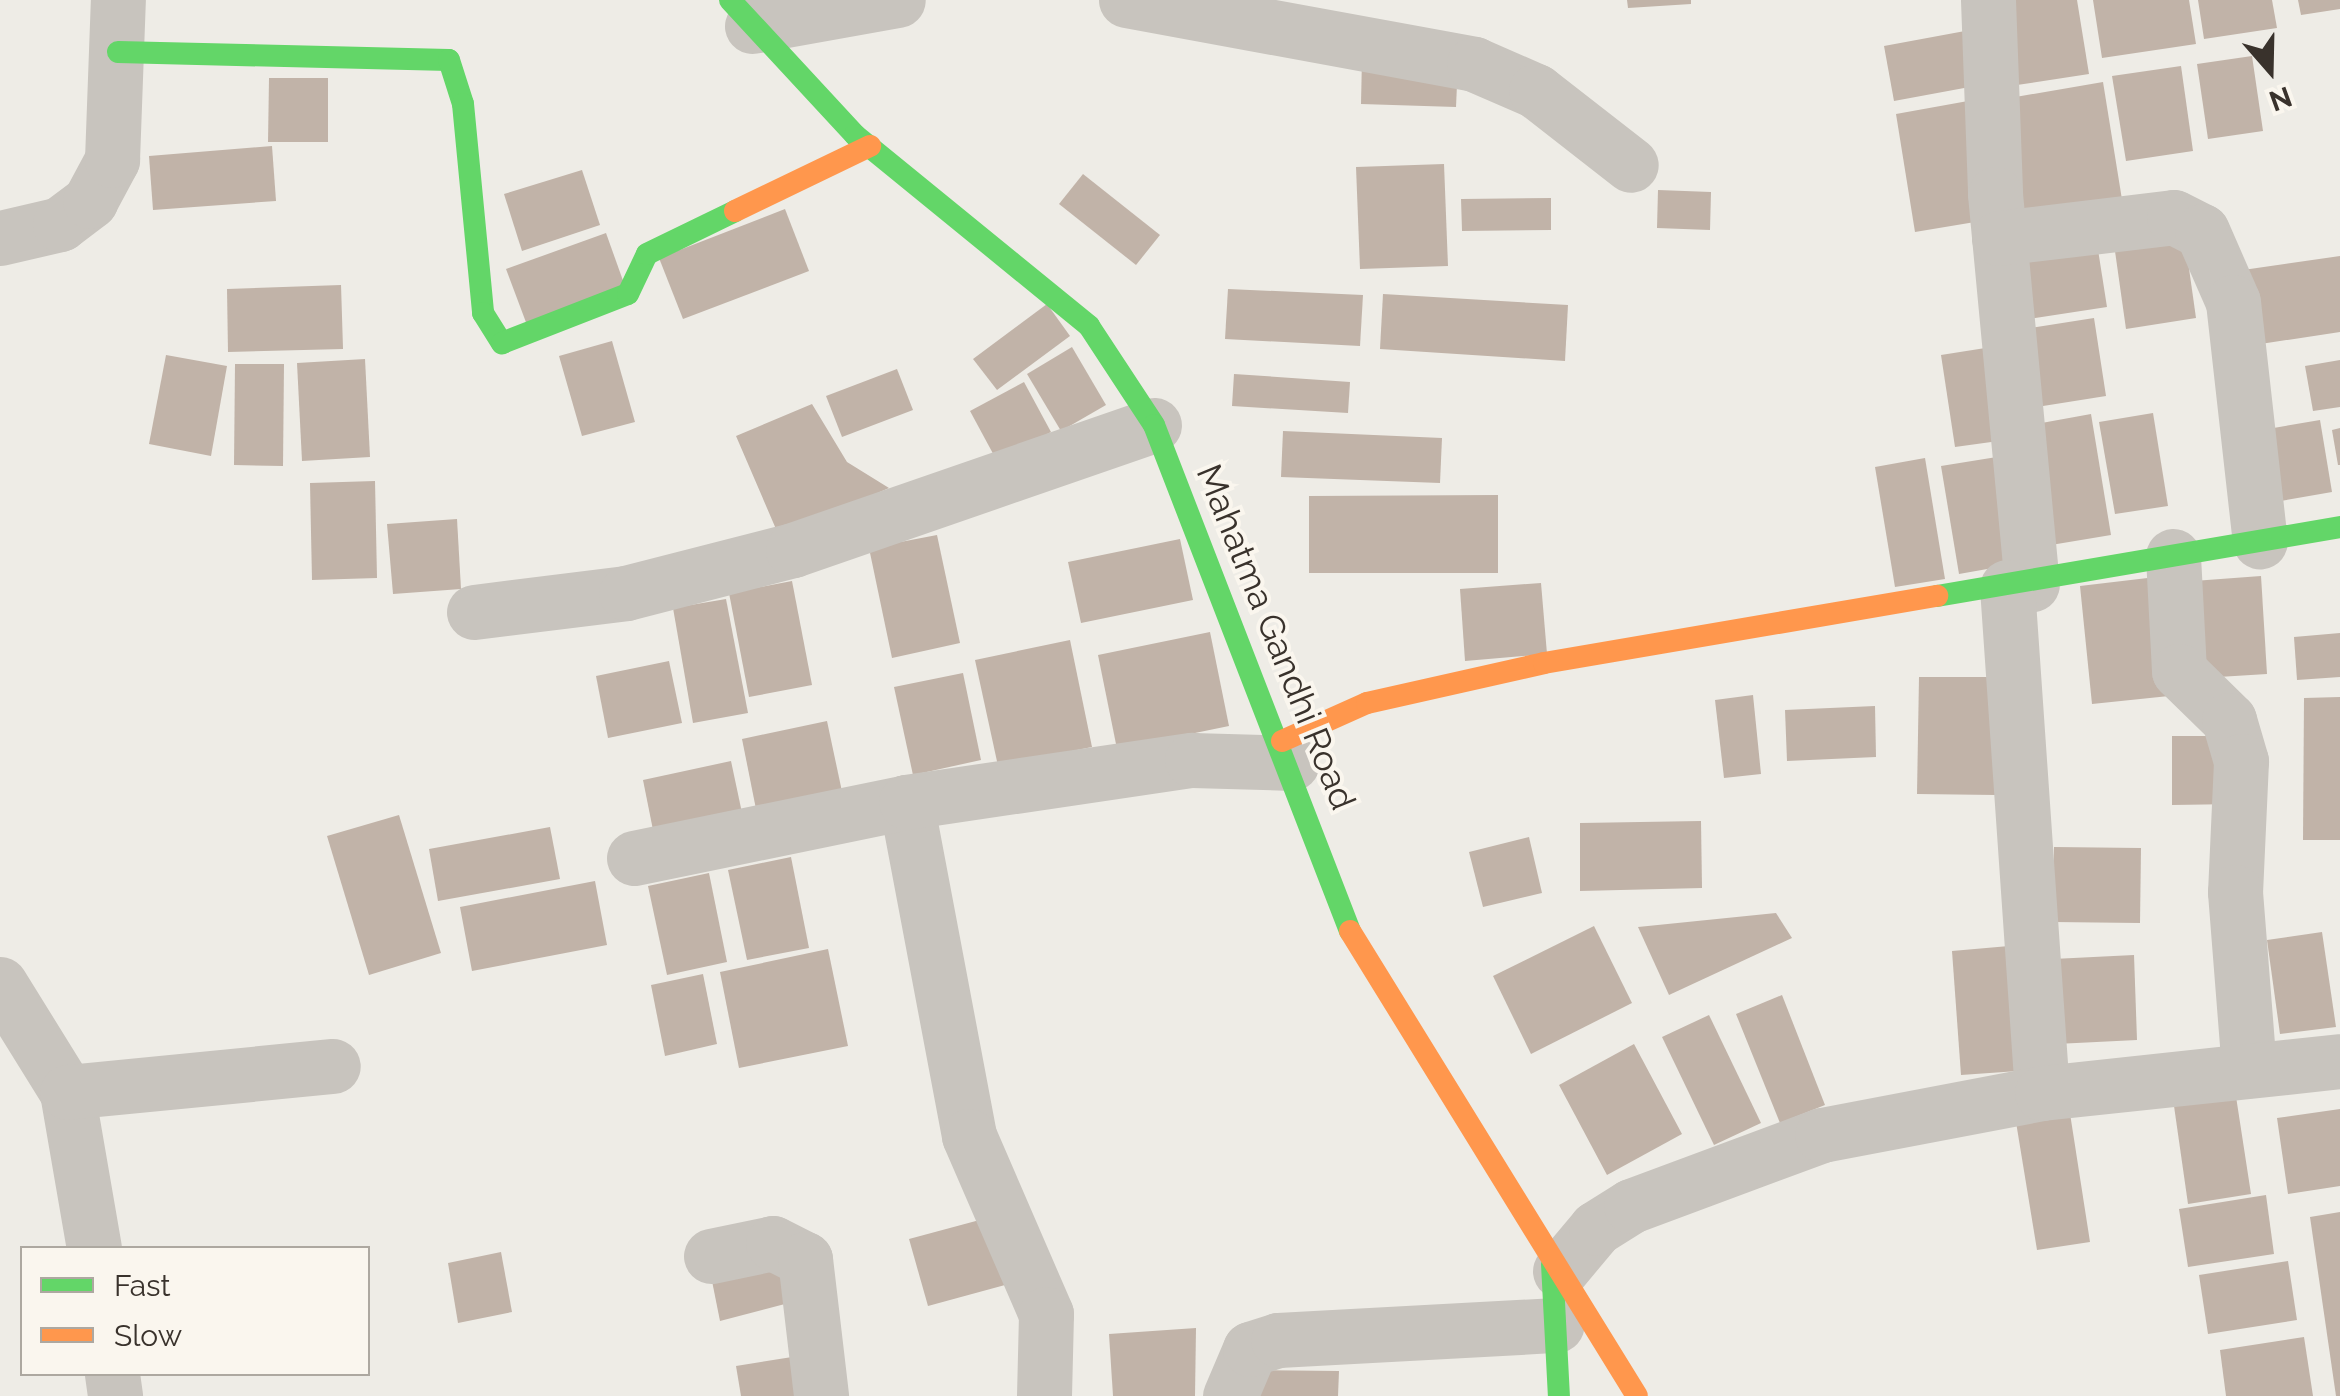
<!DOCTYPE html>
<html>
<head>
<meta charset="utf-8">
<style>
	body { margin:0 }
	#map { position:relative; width:2340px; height:1396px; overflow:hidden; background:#eeece6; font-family:Raleway,sans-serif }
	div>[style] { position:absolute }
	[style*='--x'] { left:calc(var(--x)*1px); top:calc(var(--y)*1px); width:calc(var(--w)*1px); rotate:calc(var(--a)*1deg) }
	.building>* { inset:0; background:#c1b3a8 }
	.street>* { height:55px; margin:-27.5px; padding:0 27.5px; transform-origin:27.5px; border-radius:27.5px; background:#c8c4be }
	.fast>* { height:22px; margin:-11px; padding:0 11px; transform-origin:11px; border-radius:11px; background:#63d668 }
	.slow>* { height:22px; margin:-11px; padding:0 11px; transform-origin:11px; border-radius:11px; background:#ff974d }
	span { translate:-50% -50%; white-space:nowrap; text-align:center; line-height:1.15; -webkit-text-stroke:8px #faf6ee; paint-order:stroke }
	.street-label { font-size:35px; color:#39322c }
	.legend { position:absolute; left:20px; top:1246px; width:350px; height:130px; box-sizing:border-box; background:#faf6ee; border:2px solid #ada8a0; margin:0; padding:12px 18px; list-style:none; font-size:30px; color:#39322c }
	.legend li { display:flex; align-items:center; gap:20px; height:50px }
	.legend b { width:50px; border:2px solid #ada8a0 }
	.north { position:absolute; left:2220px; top:20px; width:100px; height:100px; -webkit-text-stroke:8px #faf6ee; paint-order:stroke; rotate:160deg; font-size:28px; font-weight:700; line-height:40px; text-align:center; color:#39322c }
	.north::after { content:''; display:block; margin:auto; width:35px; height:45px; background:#39322c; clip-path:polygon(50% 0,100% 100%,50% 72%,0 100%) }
</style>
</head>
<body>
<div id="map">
	<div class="building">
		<div style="clip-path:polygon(1627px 0,1691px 0,1691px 4px,1628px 8px)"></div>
		<div style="clip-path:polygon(2004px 0,2077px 0,2089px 74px,2017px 85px)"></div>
		<div style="clip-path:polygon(2093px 0,2189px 0,2196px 44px,2102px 58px)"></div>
		<div style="clip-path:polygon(2198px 0,2272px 0,2277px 28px,2204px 39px)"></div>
		<div style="clip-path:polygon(2298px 0,2340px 0,2340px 9px,2301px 15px)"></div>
		<div style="clip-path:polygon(1965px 31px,1975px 86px,1894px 101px,1884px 46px)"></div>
		<div style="clip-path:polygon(2252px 56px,2263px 131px,2208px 139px,2197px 64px)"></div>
		<div style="clip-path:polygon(1362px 58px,1458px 62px,1456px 107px,1361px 104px)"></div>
		<div style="clip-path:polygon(2181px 66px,2193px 151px,2126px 161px,2112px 76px)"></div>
		<div style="clip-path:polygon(269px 78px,328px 78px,328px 142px,268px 142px)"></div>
		<div style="clip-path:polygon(2103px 82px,2124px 212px,2022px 227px,2004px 99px)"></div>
		<div style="clip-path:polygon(1968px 101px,1987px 220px,1915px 232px,1896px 114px)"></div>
		<div style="clip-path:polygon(272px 146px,276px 201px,153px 210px,149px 156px)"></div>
		<div style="clip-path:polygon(1444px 164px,1448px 266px,1360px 269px,1356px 167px)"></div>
		<div style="clip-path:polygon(582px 170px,600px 225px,522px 251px,504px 194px)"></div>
		<div style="clip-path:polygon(1083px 174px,1160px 235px,1136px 265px,1059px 204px)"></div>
		<div style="clip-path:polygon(1658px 190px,1711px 192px,1710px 230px,1657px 228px)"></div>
		<div style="clip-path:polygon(1551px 198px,1551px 230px,1462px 231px,1461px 199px)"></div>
		<div style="clip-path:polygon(785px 209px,809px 271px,683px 319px,659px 258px)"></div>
		<div style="clip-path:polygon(2183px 226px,2196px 318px,2126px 329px,2113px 237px)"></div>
		<div style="clip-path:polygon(606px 233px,626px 289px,527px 325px,506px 269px)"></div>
		<div style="clip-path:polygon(2096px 237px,2107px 307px,2023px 320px,2012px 249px)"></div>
		<div style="clip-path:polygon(2340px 256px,2340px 332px,2254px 345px,2243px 270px)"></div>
		<div style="clip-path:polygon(341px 285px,343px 349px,228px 352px,227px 289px)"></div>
		<div style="clip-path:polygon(1228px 289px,1363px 295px,1360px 346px,1225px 339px)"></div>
		<div style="clip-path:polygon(1383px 294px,1568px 305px,1565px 361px,1380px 349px)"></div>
		<div style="clip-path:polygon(1047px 304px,1070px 336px,997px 390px,973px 359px)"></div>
		<div style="clip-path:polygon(2094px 318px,2106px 396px,2024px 409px,2012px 331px)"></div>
		<div style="clip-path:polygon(612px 341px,635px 422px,582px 436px,559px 356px)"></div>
		<div style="clip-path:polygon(1998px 346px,2013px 439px,1955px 447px,1941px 355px)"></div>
		<div style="clip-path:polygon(1072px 347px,1106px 405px,1061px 431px,1027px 374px)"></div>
		<div style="clip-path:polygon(166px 355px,227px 366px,211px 456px,149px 444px)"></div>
		<div style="clip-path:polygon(365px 359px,370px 457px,302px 461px,297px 363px)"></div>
		<div style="clip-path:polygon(2340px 360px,2340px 407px,2313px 411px,2305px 366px)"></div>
		<div style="clip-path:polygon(235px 364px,284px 364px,283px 466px,234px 465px)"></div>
		<div style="clip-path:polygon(897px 369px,913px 410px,842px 437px,826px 396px)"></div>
		<div style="clip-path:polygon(1234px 374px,1350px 382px,1348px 413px,1232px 406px)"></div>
		<div style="clip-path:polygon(1024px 382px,1051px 432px,997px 461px,970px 411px)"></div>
		<div style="clip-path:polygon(812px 404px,847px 462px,889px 488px,779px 536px,736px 436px)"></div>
		<div style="clip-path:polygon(2153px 413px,2168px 506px,2115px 514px,2099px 422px)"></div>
		<div style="clip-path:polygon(2091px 414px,2111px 535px,2045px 546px,2025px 426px)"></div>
		<div style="clip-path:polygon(2320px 420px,2332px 492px,2275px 502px,2262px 430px)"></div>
		<div style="clip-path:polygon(2340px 428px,2340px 465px,2338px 465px,2332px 430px)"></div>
		<div style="clip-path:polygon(1283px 431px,1442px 438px,1440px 483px,1281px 477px)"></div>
		<div style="clip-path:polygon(2003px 456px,2021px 563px,1959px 574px,1941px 466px)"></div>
		<div style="clip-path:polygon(1925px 458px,1945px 579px,1895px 587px,1875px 467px)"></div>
		<div style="clip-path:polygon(375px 481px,377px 578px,312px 580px,310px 483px)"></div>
		<div style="clip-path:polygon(1498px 495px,1498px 573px,1309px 573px,1309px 496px)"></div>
		<div style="clip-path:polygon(457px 519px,461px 589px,393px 594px,387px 524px)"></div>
		<div style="clip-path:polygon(937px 535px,960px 643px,892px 658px,869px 548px)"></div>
		<div style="clip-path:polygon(1180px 539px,1193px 600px,1081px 623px,1068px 562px)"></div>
		<div style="clip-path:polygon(2261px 576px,2267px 674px,2186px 679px,2180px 582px)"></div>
		<div style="clip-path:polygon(2156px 577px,2169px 696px,2092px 704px,2080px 586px)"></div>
		<div style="clip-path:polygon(792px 581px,812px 685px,749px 697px,729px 593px)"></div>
		<div style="clip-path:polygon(1541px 583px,1547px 654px,1465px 661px,1460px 589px)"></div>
		<div style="clip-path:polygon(726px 599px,748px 713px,693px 723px,673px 608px)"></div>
		<div style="clip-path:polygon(1210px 632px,1229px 726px,1117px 749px,1098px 655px)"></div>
		<div style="clip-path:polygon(2340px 633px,2340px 677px,2297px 680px,2294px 637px)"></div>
		<div style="clip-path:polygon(1070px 640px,1092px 747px,998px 766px,975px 660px)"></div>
		<div style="clip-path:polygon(669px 661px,682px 723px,608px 738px,596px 676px)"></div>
		<div style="clip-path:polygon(963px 673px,981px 760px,913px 775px,894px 687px)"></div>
		<div style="clip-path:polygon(1919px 677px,1998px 677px,1996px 795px,1917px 794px)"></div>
		<div style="clip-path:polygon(1753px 695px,1761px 774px,1724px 778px,1715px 700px)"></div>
		<div style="clip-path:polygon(2340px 697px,2340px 840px,2303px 840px,2304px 698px)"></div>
		<div style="clip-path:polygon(1875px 706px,1876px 757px,1787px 761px,1785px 710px)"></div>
		<div style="clip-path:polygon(827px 721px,844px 801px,758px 819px,742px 739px)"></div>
		<div style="clip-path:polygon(2172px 736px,2236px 736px,2237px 804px,2172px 805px)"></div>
		<div style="clip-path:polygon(731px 761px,745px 827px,656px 845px,643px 780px)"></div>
		<div style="clip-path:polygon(399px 815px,441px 953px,369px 975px,327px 836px)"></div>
		<div style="clip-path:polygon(1701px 821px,1702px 888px,1580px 891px,1580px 823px)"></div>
		<div style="clip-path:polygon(550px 827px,560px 879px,438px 901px,429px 849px)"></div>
		<div style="clip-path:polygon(1529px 837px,1542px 893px,1483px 907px,1469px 852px)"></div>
		<div style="clip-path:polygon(2054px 847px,2141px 848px,2140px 923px,2053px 922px)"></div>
		<div style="clip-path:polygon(791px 857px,809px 948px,747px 960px,728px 870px)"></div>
		<div style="clip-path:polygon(709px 873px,727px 962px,667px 975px,648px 886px)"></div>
		<div style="clip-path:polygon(595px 881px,607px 945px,472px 971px,460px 907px)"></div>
		<div style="clip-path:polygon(1776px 913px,1792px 938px,1669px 995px,1638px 927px)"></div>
		<div style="clip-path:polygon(1594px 926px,1632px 1003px,1531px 1054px,1493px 976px)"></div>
		<div style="clip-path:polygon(2322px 932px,2336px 1027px,2280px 1034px,2267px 940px)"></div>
		<div style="clip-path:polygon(2009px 946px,2018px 1071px,1961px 1075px,1952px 951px)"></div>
		<div style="clip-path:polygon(828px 949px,848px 1046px,739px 1068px,720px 972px)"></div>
		<div style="clip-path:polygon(2134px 955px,2137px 1040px,2056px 1044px,2053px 959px)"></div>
		<div style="clip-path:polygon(703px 974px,717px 1044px,665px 1056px,651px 985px)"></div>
		<div style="clip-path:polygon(1782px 995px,1825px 1105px,1780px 1123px,1736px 1014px)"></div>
		<div style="clip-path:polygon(1709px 1015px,1761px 1123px,1714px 1145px,1662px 1037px)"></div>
		<div style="clip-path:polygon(1634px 1044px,1682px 1134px,1607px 1175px,1559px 1085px)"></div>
		<div style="clip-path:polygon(2235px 1090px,2251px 1194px,2188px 1204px,2173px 1099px)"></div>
		<div style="clip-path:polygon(2069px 1107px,2090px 1242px,2037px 1250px,2015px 1116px)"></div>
		<div style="clip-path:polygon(2340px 1109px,2340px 1186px,2288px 1194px,2277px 1118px)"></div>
		<div style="clip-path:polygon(2266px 1195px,2274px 1254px,2188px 1267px,2179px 1209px)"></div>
		<div style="clip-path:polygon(2340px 1212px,2340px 1396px,2336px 1396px,2310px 1217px)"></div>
		<div style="clip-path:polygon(987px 1218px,1005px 1285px,928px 1306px,909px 1239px)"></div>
		<div style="clip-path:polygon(501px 1252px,512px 1312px,458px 1323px,448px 1263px)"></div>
		<div style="clip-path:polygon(787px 1252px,804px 1299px,720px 1321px,710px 1271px)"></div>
		<div style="clip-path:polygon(2288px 1261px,2297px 1320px,2208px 1334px,2199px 1275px)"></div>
		<div style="clip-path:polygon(1196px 1328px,1195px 1396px,1113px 1396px,1109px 1334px)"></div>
		<div style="clip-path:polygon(2304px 1337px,2313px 1396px,2226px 1396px,2220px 1350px)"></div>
		<div style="clip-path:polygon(811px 1354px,818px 1396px,741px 1396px,736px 1366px)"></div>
		<div style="clip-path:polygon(1252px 1370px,1339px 1371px,1338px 1396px,1249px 1396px)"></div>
	</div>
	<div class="street">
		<div style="--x:1126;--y:0;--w:354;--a:10.4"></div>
		<div style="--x:1474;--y:64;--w:68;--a:23.5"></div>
		<div style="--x:1536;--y:91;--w:120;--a:37.9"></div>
		<div style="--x:1988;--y:0;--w:194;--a:87.9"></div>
		<div style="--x:1995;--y:194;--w:392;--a:84.6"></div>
		<div style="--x:752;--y:26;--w:148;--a:-10.1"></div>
		<div style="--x:0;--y:238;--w:62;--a:-13.1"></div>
		<div style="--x:60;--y:224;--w:38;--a:-37"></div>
		<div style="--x:90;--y:201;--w:47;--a:-61.8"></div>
		<div style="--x:112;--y:160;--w:160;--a:-87.9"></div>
		<div style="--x:1999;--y:238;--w:176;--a:-6.8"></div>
		<div style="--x:2174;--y:217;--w:31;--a:27"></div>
		<div style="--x:2202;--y:231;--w:77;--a:66.4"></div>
		<div style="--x:2233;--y:302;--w:241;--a:83.6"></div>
		<div style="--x:2173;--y:556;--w:115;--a:87"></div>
		<div style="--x:2179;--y:671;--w:70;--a:44.4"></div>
		<div style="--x:2229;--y:720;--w:43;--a:73.7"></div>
		<div style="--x:2241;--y:761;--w:131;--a:92.6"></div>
		<div style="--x:2235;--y:892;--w:179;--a:85.5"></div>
		<div style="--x:2007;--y:587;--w:507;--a:86.04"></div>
		<div style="--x:474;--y:612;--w:153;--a:-7.1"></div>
		<div style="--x:626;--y:593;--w:172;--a:-14.4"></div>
		<div style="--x:793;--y:550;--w:382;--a:-19.1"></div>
		<div style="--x:906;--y:802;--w:340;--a:79.3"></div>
		<div style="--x:969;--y:1136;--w:194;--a:66.6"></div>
		<div style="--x:1046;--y:1314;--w:82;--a:91.4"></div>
		<div style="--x:634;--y:858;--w:278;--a:-11.6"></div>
		<div style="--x:906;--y:802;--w:289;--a:-8.4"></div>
		<div style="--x:1192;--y:760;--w:100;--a:1.7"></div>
		<div style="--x:0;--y:984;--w:127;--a:58.2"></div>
		<div style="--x:67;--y:1092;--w:158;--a:80.2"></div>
		<div style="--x:67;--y:1092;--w:267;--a:-5.6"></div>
		<div style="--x:711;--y:1256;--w:63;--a:-11.8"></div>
		<div style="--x:773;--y:1243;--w:36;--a:27"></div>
		<div style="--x:805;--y:1259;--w:138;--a:83.3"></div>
		<div style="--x:1560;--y:1271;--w:56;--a:-50.1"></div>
		<div style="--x:1596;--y:1228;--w:41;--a:-32.2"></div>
		<div style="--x:1631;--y:1206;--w:204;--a:-20.4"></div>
		<div style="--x:1822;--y:1135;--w:224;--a:-10.8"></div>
		<div style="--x:2042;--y:1093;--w:300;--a:-6.1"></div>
		<div style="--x:112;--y:1374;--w:22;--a:82"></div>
		<div style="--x:1230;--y:1396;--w:51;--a:-66.9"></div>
		<div style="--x:1250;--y:1349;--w:29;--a:-18"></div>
		<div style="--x:1278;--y:1340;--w:279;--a:-3.1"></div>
	</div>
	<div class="fast">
		<div style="--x:730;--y:0;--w:184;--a:47.2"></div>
		<div style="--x:855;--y:135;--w:302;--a:39.2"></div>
		<div style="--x:1089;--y:326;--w:118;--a:56.7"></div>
		<div style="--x:1154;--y:425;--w:543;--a:68.83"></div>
		<div style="--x:118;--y:52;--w:331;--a:1.4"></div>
		<div style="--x:449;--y:60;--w:46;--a:72.3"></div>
		<div style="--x:463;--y:104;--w:210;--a:84.5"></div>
		<div style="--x:483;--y:313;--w:36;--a:58"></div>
		<div style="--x:502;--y:343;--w:135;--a:-21.3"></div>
		<div style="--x:628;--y:294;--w:44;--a:-64.6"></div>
		<div style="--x:647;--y:254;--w:98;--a:-26"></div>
		<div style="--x:1937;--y:596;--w:409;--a:-9.7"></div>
		<div style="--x:1552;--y:1264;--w:132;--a:87"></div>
	</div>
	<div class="slow">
		<div style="--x:735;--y:211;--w:150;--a:-25.7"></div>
		<div style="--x:1282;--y:741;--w:93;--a:-24.1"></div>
		<div style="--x:1367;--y:703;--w:181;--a:-12.7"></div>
		<div style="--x:1544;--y:663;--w:399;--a:-9.7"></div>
		<div style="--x:1350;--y:931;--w:546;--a:58.32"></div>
	</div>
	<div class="street-label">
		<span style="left:1276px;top:637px;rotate:68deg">Mahatma Gandhi Road</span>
	</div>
	<ul class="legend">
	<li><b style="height:12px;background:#63d668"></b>Fast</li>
	<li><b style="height:12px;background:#ff974d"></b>Slow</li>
	</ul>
	<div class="north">N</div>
</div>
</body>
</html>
